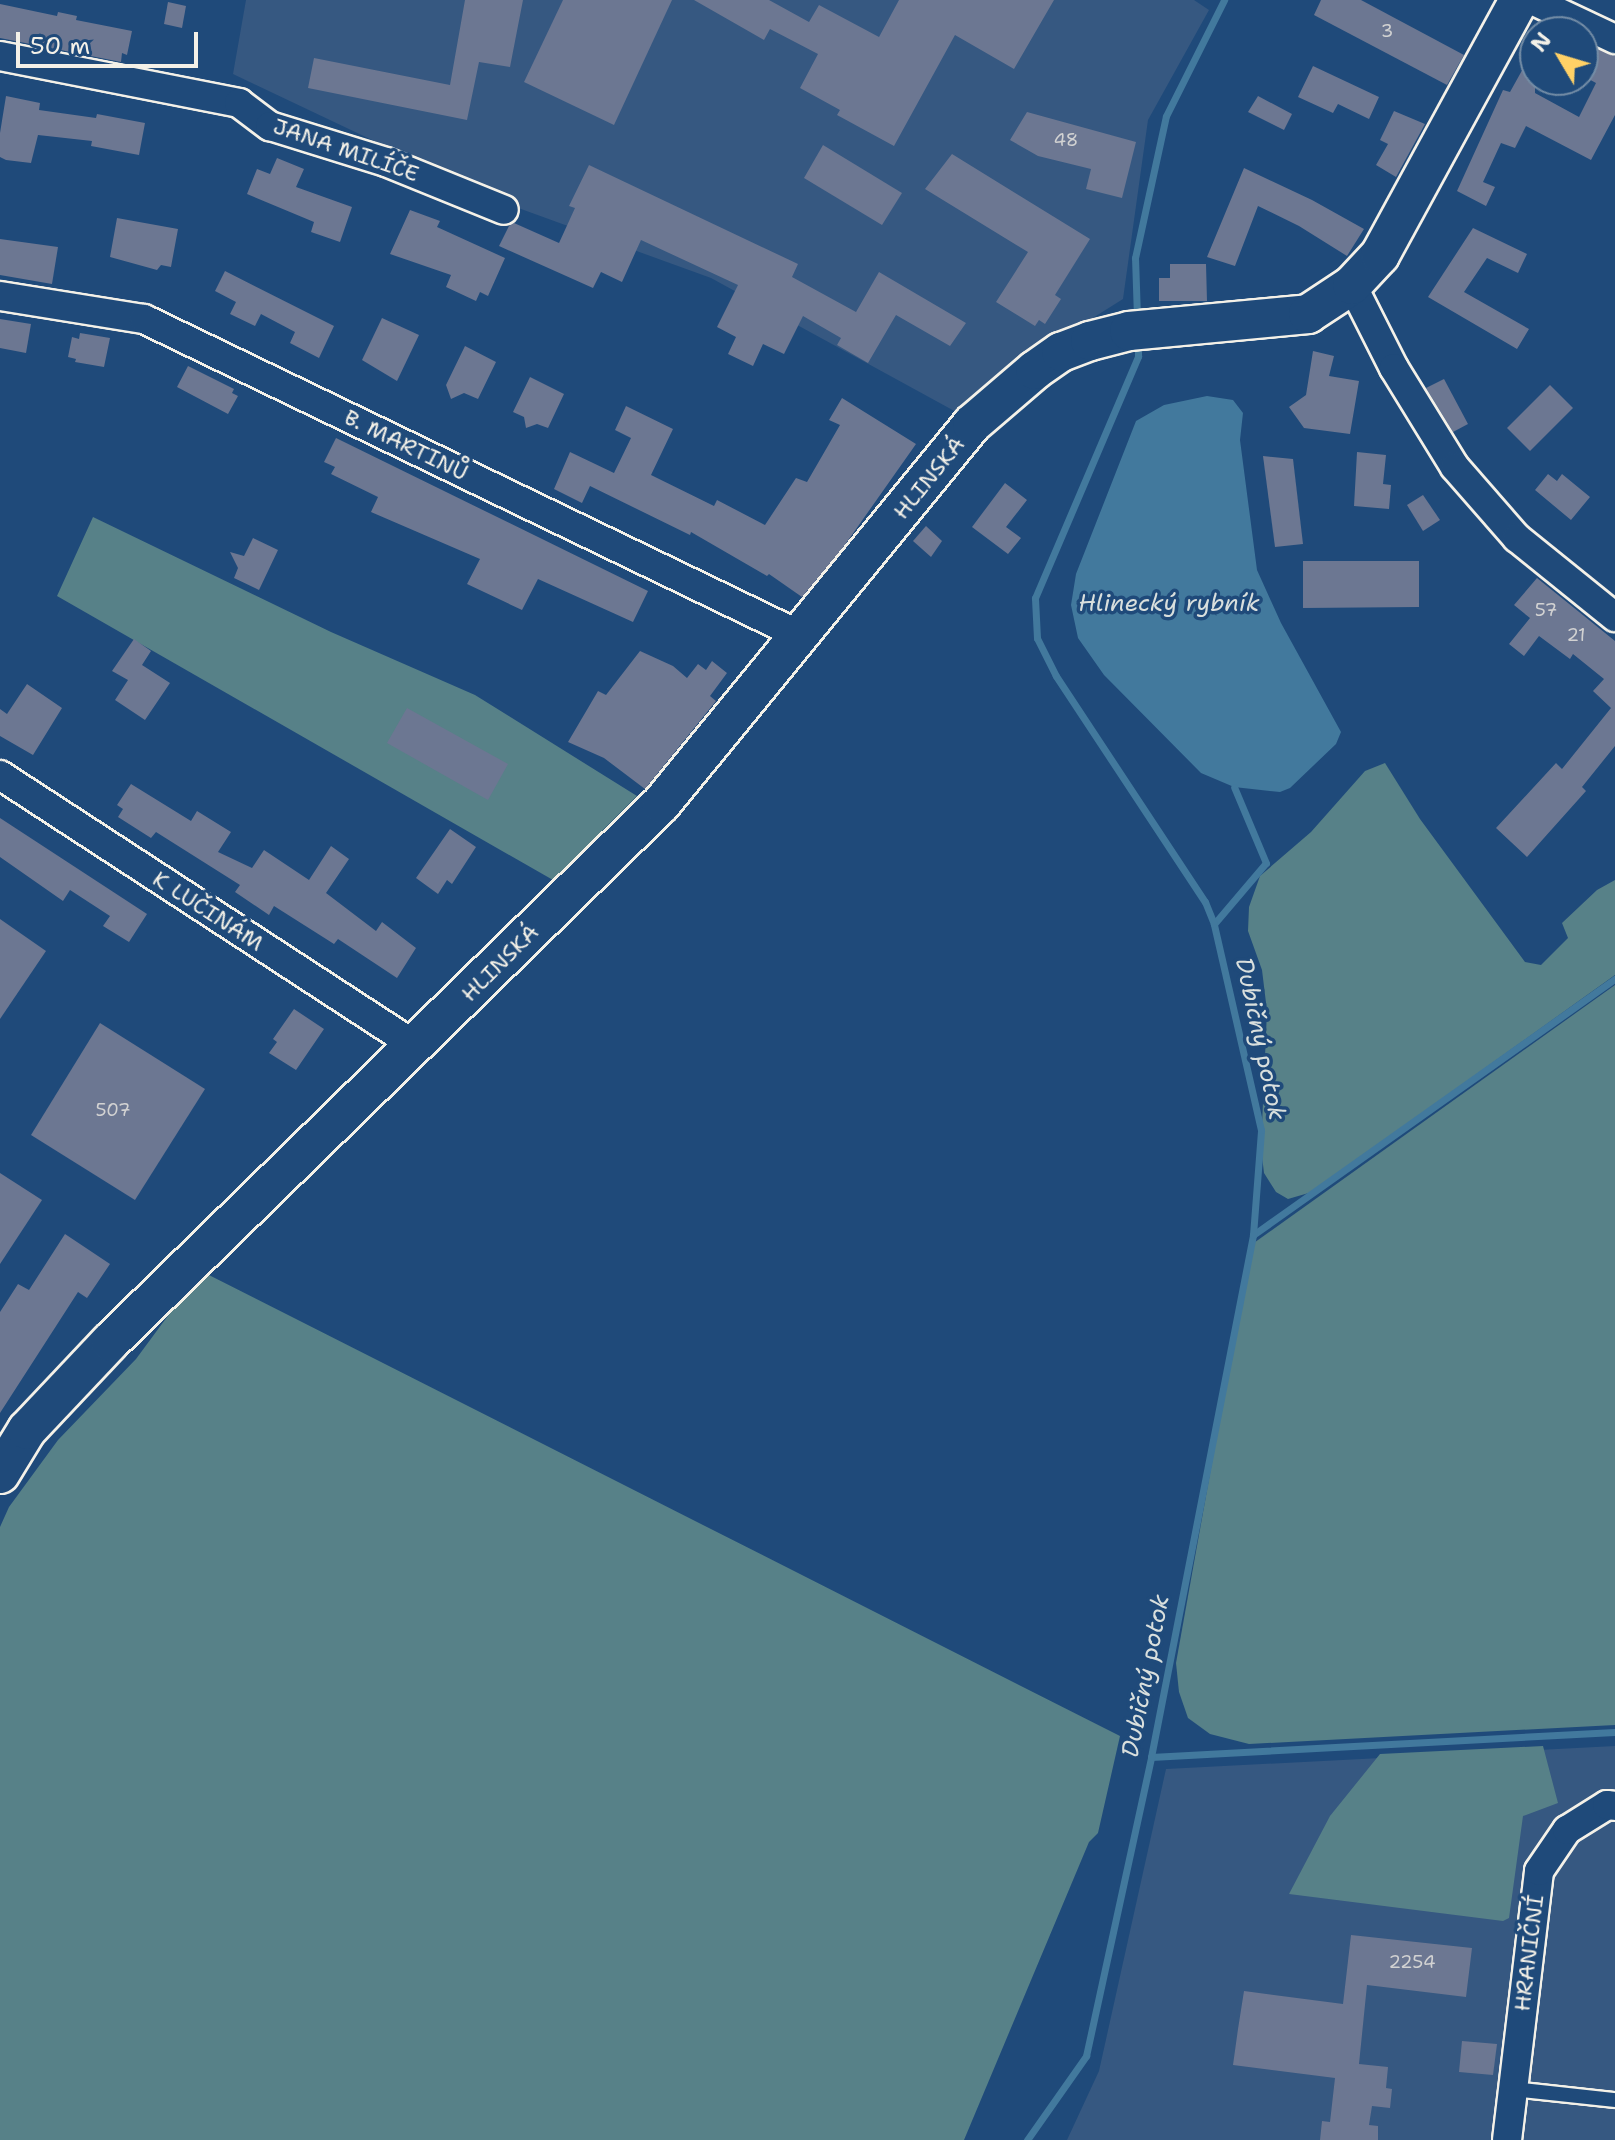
<!DOCTYPE html>
<html>
<head>
<meta charset="utf-8">
<style>
	body { margin:0 }
	#map { position:relative; width:1615px; height:2140px; overflow:hidden; background:#1f4a7a; font-family:"Shantell Sans",sans-serif }
	div>[style] { position:absolute }
	[style*='--x'] { left:calc(var(--x)*1px); top:calc(var(--y)*1px); width:calc(var(--w)*1px); rotate:calc(var(--a)*1deg) }
	.built>* { inset:0; background:#365881 }
	.green>* { inset:0; background:#578188 }
	.water>* { inset:0; background:#42799d }
	.stream>* { height:7px; margin:-3.5px; padding:0 3.5px; transform-origin:3.5px; border-radius:3.5px; background:#42799d }
	.building>* { inset:0; background:#6c7792 }
	.roads { filter:drop-shadow(2px 0 #f4f1e8) drop-shadow(-2px 0 #f4f1e8) drop-shadow(0 2px #f4f1e8) drop-shadow(0 -2px #f4f1e8) }
	.lane>* { height:14px; margin:-7px; padding:0 7px; transform-origin:7px; border-radius:7px; background:#1f4a7a }
	.street>* { height:28px; margin:-14px; padding:0 14px; transform-origin:14px; border-radius:14px; background:#1f4a7a }
	.secondary>* { height:38px; margin:-19px; padding:0 19px; transform-origin:19px; border-radius:19px; background:#1f4a7a }
	span { translate:-50% -50%; white-space:nowrap; text-align:center; line-height:1.15; -webkit-text-stroke:7px #1f4a7a; paint-order:stroke }
	.number-label { font-size:18px; color:#d2d2d2 }
	.number-label span { -webkit-text-stroke-width:0 }
	.street-label { font-size:22px; color:#f4f1e8 }
	.water-label { font-size:24px; color:#d9dfdd; font-style:italic }
	.north { position:absolute; left:1519px; top:16px; width:80px; height:80px; box-sizing:border-box; background:#1f4a7a; border:2px solid #748da6; border-radius:50%; rotate:308deg; font-size:22px; font-weight:700; line-height:32px; text-align:center; color:#f4f1e8 }
	.north::after { content:''; display:block; margin:auto; width:28px; height:36px; background:#ffd166; clip-path:polygon(50% 0,100% 100%,50% 72%,0 100%) }
	.scale { position:absolute; left:16px; top:32px; width:182px; height:36px; box-sizing:border-box; border:4px solid #f4f1e8; border-top:0; padding-left:10px; font-size:24px; line-height:28px; white-space:nowrap; color:#f4f1e8; -webkit-text-stroke:6px #1f4a7a; paint-order:stroke }
</style>
</head>
<body>
<div id="map">
	<div class="built">
		<div style="clip-path:polygon(246px 0,1194px 0,1209px 10px,1148px 120px,1123px 299px,1029px 358px,969px 419px,711px 278px,507px 204px,233px 74px)"></div>
		<div style="clip-path:polygon(1615px 1746px,1615px 2140px,1067px 2140px,1099px 2071px,1166px 1769px)"></div>
	</div>
	<div class="green">
		<div style="clip-path:polygon(93px 517px,331px 632px,475px 695px,637px 796px,553px 880px,57px 596px)"></div>
		<div style="clip-path:polygon(1385px 763px,1420px 819px,1525px 962px,1541px 965px,1568px 938px,1562px 923px,1597px 890px,1615px 880px,1615px 975px,1312px 1192px,1288px 1199px,1276px 1192px,1264px 1173px,1261px 1148px,1267px 1011px,1262px 970px,1248px 931px,1249px 907px,1260px 876px,1311px 832px,1365px 771px)"></div>
		<div style="clip-path:polygon(1615px 985px,1615px 1725px,1249px 1744px,1210px 1734px,1188px 1718px,1179px 1692px,1176px 1663px,1251px 1245px)"></div>
		<div style="clip-path:polygon(201px 1271px,1120px 1736px,1098px 1833px,1089px 1842px,964px 2140px,0 2140px,0 1527px,9px 1507px,58px 1440px,136px 1359px)"></div>
		<div style="clip-path:polygon(1543px 1746px,1558px 1803px,1523px 1816px,1509px 1918px,1503px 1921px,1289px 1894px,1330px 1816px,1380px 1754px)"></div>
	</div>
	<div class="water">
		<div style="clip-path:polygon(1207px 396px,1233px 400px,1243px 413px,1240px 440px,1257px 570px,1281px 623px,1341px 732px,1336px 744px,1290px 788px,1280px 792px,1234px 787px,1201px 773px,1104px 675px,1078px 638px,1071px 605px,1076px 574px,1136px 421px,1164px 405px)"></div>
	</div>
	<div class="stream">
		<div style="--x:1137;--y:317;--w:59;--a:-91.9"></div>
		<div style="--x:1135;--y:258;--w:145;--a:-77.7"></div>
		<div style="--x:1166;--y:116;--w:130;--a:-63.4"></div>
		<div style="--x:1214;--y:924;--w:80;--a:-49.6"></div>
		<div style="--x:1266;--y:863;--w:82;--a:-112.8"></div>
		<div style="--x:1253;--y:1235;--w:443;--a:-35.3"></div>
		<div style="--x:1151;--y:1757;--w:465;--a:-3.1"></div>
		<div style="--x:1027;--y:2140;--w:103;--a:-54.9"></div>
		<div style="--x:1086;--y:2056;--w:306;--a:-77.7"></div>
		<div style="--x:1151;--y:1757;--w:532;--a:-78.94"></div>
		<div style="--x:1253;--y:1235;--w:105;--a:-85.6"></div>
		<div style="--x:1261;--y:1130;--w:211;--a:-102.9"></div>
		<div style="--x:1214;--y:924;--w:24;--a:-112"></div>
		<div style="--x:1205;--y:902;--w:271;--a:-123.4"></div>
		<div style="--x:1056;--y:676;--w:42;--a:-116.6"></div>
		<div style="--x:1037;--y:638;--w:40;--a:-92.9"></div>
		<div style="--x:1035;--y:598;--w:263;--a:-66.9"></div>
		<div style="--x:1138;--y:356;--w:15;--a:-90"></div>
	</div>
	<div class="building">
		<div style="clip-path:polygon(465px 0,523px 0,510px 67px,479px 62px,467px 120px,308px 88px,314px 58px,450px 85px)"></div>
		<div style="clip-path:polygon(563px 0,672px 0,614px 125px,524px 82px)"></div>
		<div style="clip-path:polygon(694px 0,769px 0,809px 22px,819px 5px,879px 37px,899px 0,1054px 0,1014px 69px,955px 35px,894px 146px,837px 115px,840px 110px,800px 88px,818px 54px,770px 29px,764px 40px)"></div>
		<div style="clip-path:polygon(1321px 0,1361px 0,1464px 55px,1447px 85px,1314px 15px)"></div>
		<div style="clip-path:polygon(168px 2px,186px 6px,182px 28px,164px 24px)"></div>
		<div style="clip-path:polygon(0 4px,57px 16px,58px 12px,77px 16px,76px 20px,132px 31px,127px 55px,122px 53px,121px 62px,0 38px)"></div>
		<div style="clip-path:polygon(1589px 45px,1615px 56px,1615px 115px,1591px 160px,1526px 126px,1515px 148px,1501px 143px,1483px 182px,1495px 187px,1486px 206px,1457px 191px,1503px 90px,1510px 92px,1535px 47px,1535px 93px,1579px 117px,1596px 83px,1583px 76px,1583px 56px)"></div>
		<div style="clip-path:polygon(1313px 66px,1379px 97px,1369px 119px,1338px 104px,1333px 113px,1298px 97px)"></div>
		<div style="clip-path:polygon(6px 96px,40px 103px,39px 110px,96px 118px,97px 114px,145px 123px,139px 155px,91px 146px,92px 141px,38px 135px,31px 163px,6px 160px,0 157px,0 133px)"></div>
		<div style="clip-path:polygon(1258px 96px,1292px 114px,1284px 130px,1248px 112px)"></div>
		<div style="clip-path:polygon(1394px 111px,1425px 124px,1396px 177px,1376px 165px,1388px 144px,1380px 140px)"></div>
		<div style="clip-path:polygon(1027px 112px,1136px 142px,1122px 198px,1086px 189px,1091px 169px,1038px 156px,1010px 140px)"></div>
		<div style="clip-path:polygon(823px 145px,902px 193px,882px 225px,804px 178px)"></div>
		<div style="clip-path:polygon(952px 154px,1090px 239px,1055px 295px,1061px 299px,1045px 324px,1039px 320px,1035px 326px,996px 302px,1028px 252px,925px 189px)"></div>
		<div style="clip-path:polygon(277px 158px,304px 169px,296px 187px,352px 207px,340px 242px,311px 232px,314px 222px,247px 194px,257px 169px,270px 174px)"></div>
		<div style="clip-path:polygon(589px 165px,798px 264px,792px 277px,856px 312px,879px 272px,966px 323px,950px 346px,896px 315px,868px 363px,837px 345px,841px 338px,803px 316px,784px 354px,763px 344px,753px 366px,728px 354px,736px 337px,717px 327px,738px 285px,641px 240px,622px 282px,601px 272px,593px 288px,499px 246px,509px 226px,514px 223px,559px 243px,575px 208px,569px 206px)"></div>
		<div style="clip-path:polygon(1244px 168px,1312px 200px,1364px 229px,1347px 256px,1299px 226px,1258px 206px,1235px 266px,1207px 257px)"></div>
		<div style="clip-path:polygon(410px 210px,440px 221px,437px 227px,505px 258px,488px 296px,480px 292px,476px 301px,446px 287px,451px 275px,390px 254px)"></div>
		<div style="clip-path:polygon(117px 218px,178px 229px,171px 267px,161px 265px,157px 270px,110px 257px)"></div>
		<div style="clip-path:polygon(1473px 228px,1527px 254px,1518px 273px,1487px 258px,1464px 292px,1529px 329px,1517px 349px,1428px 297px)"></div>
		<div style="clip-path:polygon(0 239px,58px 247px,52px 284px,0 275px)"></div>
		<div style="clip-path:polygon(1170px 264px,1206px 264px,1207px 301px,1159px 301px,1159px 278px,1170px 278px)"></div>
		<div style="clip-path:polygon(225px 271px,334px 326px,319px 358px,290px 343px,295px 332px,261px 314px,255px 326px,230px 314px,236px 302px,215px 291px)"></div>
		<div style="clip-path:polygon(382px 318px,419px 335px,397px 381px,362px 360px)"></div>
		<div style="clip-path:polygon(0 319px,31px 324px,26px 353px,0 348px)"></div>
		<div style="clip-path:polygon(80px 333px,110px 338px,104px 367px,75px 362px,76px 359px,68px 357px,72px 337px,79px 339px)"></div>
		<div style="clip-path:polygon(465px 346px,496px 362px,478px 399px,464px 393px,451px 399px,446px 385px)"></div>
		<div style="clip-path:polygon(1313px 351px,1334px 356px,1329px 376px,1359px 381px,1350px 434px,1304px 428px,1289px 407px,1306px 395px)"></div>
		<div style="clip-path:polygon(188px 366px,234px 389px,232px 393px,238px 396px,228px 414px,177px 387px)"></div>
		<div style="clip-path:polygon(530px 377px,564px 394px,548px 428px,537px 424px,526px 428px,524px 417px,513px 412px)"></div>
		<div style="clip-path:polygon(1444px 379px,1468px 424px,1453px 432px,1426px 388px)"></div>
		<div style="clip-path:polygon(1550px 385px,1573px 408px,1530px 451px,1507px 428px)"></div>
		<div style="clip-path:polygon(842px 398px,916px 444px,842px 549px,802px 597px,769px 574px,767px 576px,691px 532px,690px 535px,590px 486px,582px 503px,554px 489px,570px 452px,614px 473px,631px 438px,615px 430px,626px 406px,673px 429px,651px 475px,714px 506px,717px 500px,765px 525px,796px 478px,807px 482px,840px 425px,829px 420px)"></div>
		<div style="clip-path:polygon(336px 438px,648px 591px,633px 622px,538px 579px,522px 610px,467px 584px,480px 559px,371px 512px,378px 497px,331px 474px,335px 467px,324px 462px)"></div>
		<div style="clip-path:polygon(1357px 452px,1386px 455px,1383px 484px,1391px 485px,1389px 509px,1354px 506px)"></div>
		<div style="clip-path:polygon(1263px 456px,1293px 459px,1303px 544px,1275px 547px)"></div>
		<div style="clip-path:polygon(1548px 474px,1557px 481px,1562px 474px,1590px 497px,1571px 520px,1535px 490px)"></div>
		<div style="clip-path:polygon(1005px 483px,1027px 500px,1006px 527px,1021px 538px,1008px 554px,972px 527px)"></div>
		<div style="clip-path:polygon(1423px 495px,1440px 520px,1423px 531px,1407px 505px)"></div>
		<div style="clip-path:polygon(926px 526px,942px 541px,931px 557px,913px 541px)"></div>
		<div style="clip-path:polygon(253px 538px,278px 550px,259px 590px,234px 578px,238px 568px,230px 552px,244px 556px)"></div>
		<div style="clip-path:polygon(1303px 561px,1419px 561px,1419px 607px,1303px 608px)"></div>
		<div style="clip-path:polygon(1537px 578px,1615px 641px,1615px 746px,1582px 787px,1586px 791px,1527px 857px,1496px 828px,1556px 763px,1562px 769px,1611px 708px,1593px 691px,1604px 679px,1573px 654px,1570px 659px,1539px 636px,1524px 656px,1509px 644px,1530px 618px,1514px 605px)"></div>
		<div style="clip-path:polygon(134px 639px,151px 651px,142px 665px,170px 683px,145px 720px,115px 700px,128px 680px,112px 671px)"></div>
		<div style="clip-path:polygon(640px 651px,673px 666px,687px 678px,698px 664px,706px 670px,712px 661px,727px 673px,710px 696px,716px 701px,645px 789px,604px 758px,568px 742px,598px 691px,606px 695px)"></div>
		<div style="clip-path:polygon(27px 684px,62px 708px,33px 755px,0 736px,0 709px,7px 714px)"></div>
		<div style="clip-path:polygon(407px 708px,508px 764px,488px 800px,387px 743px)"></div>
		<div style="clip-path:polygon(131px 784px,191px 821px,197px 811px,231px 832px,218px 852px,252px 868px,264px 850px,309px 880px,331px 846px,349px 859px,326px 893px,376px 931px,382px 922px,416px 948px,397px 978px,338px 939px,334px 944px,274px 906px,269px 915px,235px 892px,240px 885px,156px 832px,151px 838px,118px 817px,123px 809px,117px 805px)"></div>
		<div style="clip-path:polygon(0 818px,147px 914px,129px 942px,103px 926px,110px 916px,70px 890px,63px 901px,0 857px)"></div>
		<div style="clip-path:polygon(450px 829px,476px 847px,452px 884px,447px 880px,438px 894px,416px 878px)"></div>
		<div style="clip-path:polygon(0 919px,46px 951px,0 1019px)"></div>
		<div style="clip-path:polygon(294px 1009px,324px 1029px,296px 1070px,269px 1053px,277px 1042px,273px 1039px)"></div>
		<div style="clip-path:polygon(100px 1023px,205px 1089px,135px 1200px,31px 1135px)"></div>
		<div style="clip-path:polygon(0 1173px,42px 1200px,0 1264px)"></div>
		<div style="clip-path:polygon(65px 1234px,110px 1264px,87px 1298px,78px 1292px,0 1413px,0 1312px,18px 1284px,29px 1290px)"></div>
		<div style="clip-path:polygon(1351px 1935px,1472px 1948px,1466px 1997px,1367px 1985px,1359px 2064px,1388px 2067px,1386px 2088px,1392px 2089px,1390px 2108px,1372px 2106px,1369px 2125px,1378px 2126px,1378px 2140px,1320px 2140px,1322px 2121px,1330px 2122px,1335px 2078px,1233px 2065px,1238px 2029px,1244px 1991px,1343px 2004px)"></div>
		<div style="clip-path:polygon(1462px 2041px,1497px 2044px,1493px 2075px,1459px 2072px)"></div>
	</div>
	<div class="roads">
		<div class="lane">
			<div style="--x:1513;--y:2089;--w:103;--a:6.2"></div>
		</div>
		<div class="street">
			<div style="--x:1532;--y:0;--w:92;--a:25.2"></div>
			<div style="--x:0;--y:56;--w:244;--a:11.1"></div>
			<div style="--x:239;--y:103;--w:39;--a:37"></div>
			<div style="--x:270;--y:126;--w:121;--a:17.2"></div>
			<div style="--x:386;--y:162;--w:127;--a:22.1"></div>
			<div style="--x:1352;--y:285;--w:93;--a:63.2"></div>
			<div style="--x:1394;--y:368;--w:116;--a:58.4"></div>
			<div style="--x:1455;--y:467;--w:94;--a:48.9"></div>
			<div style="--x:1517;--y:538;--w:126;--a:38.9"></div>
			<div style="--x:0;--y:296;--w:146;--a:9.1"></div>
			<div style="--x:144;--y:319;--w:727;--a:25.75"></div>
			<div style="--x:0;--y:775;--w:496;--a:33.1"></div>
			<div style="--x:1507;--y:2140;--w:271;--a:-83.2"></div>
			<div style="--x:1539;--y:1871;--w:50;--a:-55.7"></div>
			<div style="--x:1567;--y:1830;--w:47;--a:-32"></div>
			<div style="--x:1607;--y:1805;--w:8;--a:7"></div>
		</div>
		<div class="secondary">
			<div style="--x:0;--y:1474;--w:52;--a:-58.5"></div>
			<div style="--x:27;--y:1430;--w:121;--a:-46.7"></div>
			<div style="--x:110;--y:1342;--w:770;--a:-44.32"></div>
			<div style="--x:661;--y:804;--w:491;--a:-50.7"></div>
			<div style="--x:972;--y:424;--w:83;--a:-40.6"></div>
			<div style="--x:1035;--y:370;--w:32;--a:-35"></div>
			<div style="--x:1061;--y:352;--w:31;--a:-21"></div>
			<div style="--x:1090;--y:341;--w:40;--a:-14.4"></div>
			<div style="--x:1129;--y:331;--w:180;--a:-5.4"></div>
			<div style="--x:1308;--y:314;--w:53;--a:-33.4"></div>
			<div style="--x:1352;--y:285;--w:41;--a:-47"></div>
			<div style="--x:1380;--y:255;--w:290;--a:-61.4"></div>
		</div>
	</div>
	<div class="number-label">
		<span style="left:1387px;top:31px">3</span>
		<span style="left:1066px;top:140px">48</span>
		<span style="left:1546px;top:610px">57</span>
		<span style="left:1576px;top:635px">21</span>
		<span style="left:113px;top:1110px">507</span>
		<span style="left:1412px;top:1962px">2254</span>
	</div>
	<div class="street-label">
		<span style="left:346px;top:150px;rotate:19deg">JANA MILÍČE</span>
		<span style="left:406px;top:445px;rotate:26deg">B. MARTINŮ</span>
		<span style="left:929px;top:478px;rotate:-51deg">HLINSKÁ</span>
		<span style="left:208px;top:911px;rotate:33deg">K LUČINÁM</span>
		<span style="left:500px;top:963px;rotate:-45deg">HLINSKÁ</span>
		<span style="left:1529px;top:1953px;rotate:-83deg">HRANIČNÍ</span>
	</div>
	<div class="water-label">
		<span style="left:1169px;top:604px">Hlinecký rybník</span>
		<span style="left:1260px;top:1039px;rotate:78deg">Dubičný potok</span>
		<span style="left:1146px;top:1676px;rotate:-79deg">Dubičný potok</span>
	</div>
	<div class="north">N</div>
	<div class="scale">50 m</div>
</div>
</body>
</html>
